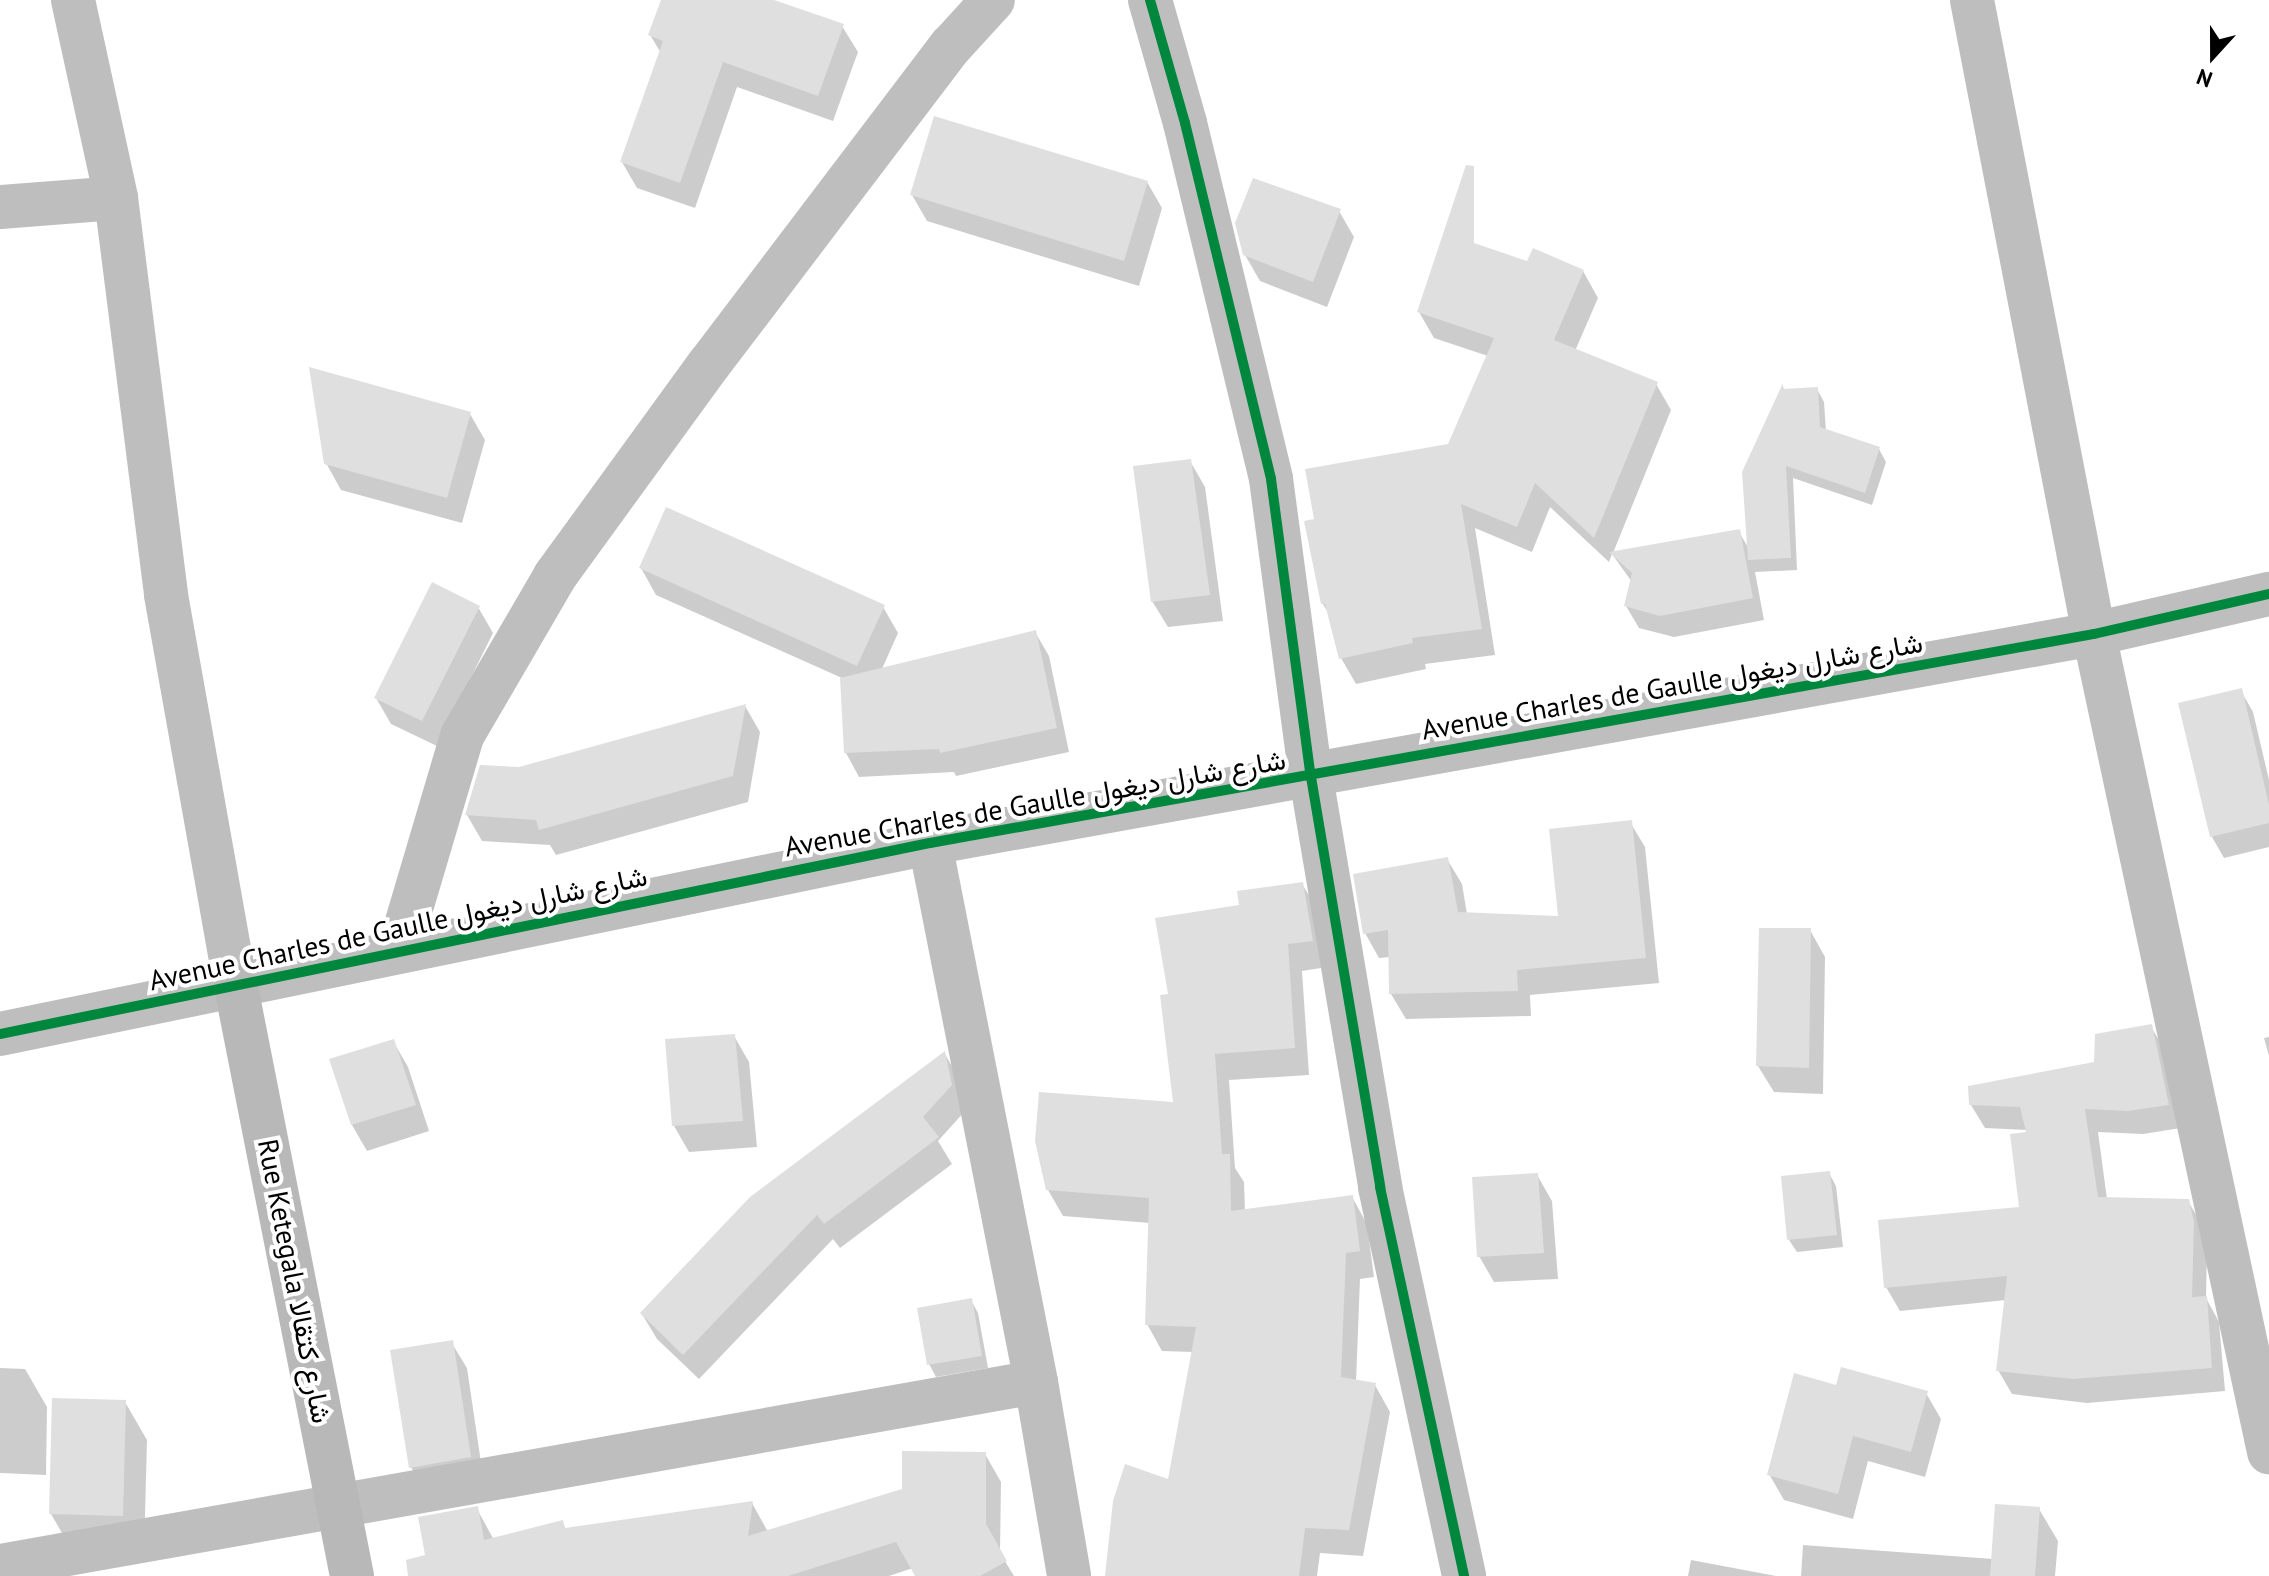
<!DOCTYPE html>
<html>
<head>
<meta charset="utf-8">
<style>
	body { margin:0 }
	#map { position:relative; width:2269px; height:1576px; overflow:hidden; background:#fff; font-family:"PT Sans",Vazirmatn,sans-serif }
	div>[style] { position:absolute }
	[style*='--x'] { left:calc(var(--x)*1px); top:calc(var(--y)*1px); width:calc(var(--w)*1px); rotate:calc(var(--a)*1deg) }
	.shadow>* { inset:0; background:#0003 }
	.building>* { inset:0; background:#dfdfdf }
	.street>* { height:44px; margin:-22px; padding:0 22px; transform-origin:22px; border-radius:22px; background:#bebebe }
	.secondary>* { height:44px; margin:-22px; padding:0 22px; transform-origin:22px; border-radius:22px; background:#b8b8b8 }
	.cycleway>* { height:10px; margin:-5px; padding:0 5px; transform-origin:5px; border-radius:5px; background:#00873e }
	span { translate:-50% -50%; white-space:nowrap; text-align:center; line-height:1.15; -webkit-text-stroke:8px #fff; paint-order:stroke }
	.street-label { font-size:28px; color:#000 }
	.north { position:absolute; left:2173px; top:16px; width:80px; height:80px; -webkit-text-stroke:6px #fff; paint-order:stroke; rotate:201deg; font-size:22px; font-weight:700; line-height:32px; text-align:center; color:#000 }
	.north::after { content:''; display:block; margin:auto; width:28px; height:36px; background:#000; clip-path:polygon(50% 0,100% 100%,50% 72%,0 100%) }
</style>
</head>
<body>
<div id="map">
	<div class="shadow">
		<div style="clip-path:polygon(663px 0,768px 0,842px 26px,858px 52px,833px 121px,737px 87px,695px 208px,637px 188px,622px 162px,661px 53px,650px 35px)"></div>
		<div style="clip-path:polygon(1147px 182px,1162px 208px,1139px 286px,927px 221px,912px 195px)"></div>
		<div style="clip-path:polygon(1339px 211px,1354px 237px,1327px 307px,1260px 281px,1245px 255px)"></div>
		<div style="clip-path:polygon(1528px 263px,1583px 271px,1598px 298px,1575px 351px,1656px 384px,1671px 410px,1613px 553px,1739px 532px,1749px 549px,1783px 387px,1785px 391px,1817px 389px,1824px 402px,1826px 431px,1879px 449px,1886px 462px,1872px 505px,1793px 478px,1797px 570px,1755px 572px,1764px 620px,1674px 637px,1639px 628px,1626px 606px,1632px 582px,1612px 554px,1609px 562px,1550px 507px,1532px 552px,1475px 528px,1495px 655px,1425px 664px,1426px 669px,1356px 684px,1341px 658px,1331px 618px,1323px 604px,1317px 521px,1449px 446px,1488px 356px,1434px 338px,1419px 312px)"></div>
		<div style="clip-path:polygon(470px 414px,485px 440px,462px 523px,341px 490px,326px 463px)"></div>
		<div style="clip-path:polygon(1190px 461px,1205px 487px,1223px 621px,1168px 627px,1152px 601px)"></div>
		<div style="clip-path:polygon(641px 568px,883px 607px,898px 633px,882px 669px,1035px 632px,1049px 656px,1069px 752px,956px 776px,954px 772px,859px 777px,846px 753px,842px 678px,656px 595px)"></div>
		<div style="clip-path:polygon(478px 607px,493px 633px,437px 746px,391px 724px,376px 698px)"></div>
		<div style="clip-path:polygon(2241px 691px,2253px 712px,2269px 780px,2269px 847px,2224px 858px,2212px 837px)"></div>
		<div style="clip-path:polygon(745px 706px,760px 732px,748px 802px,556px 855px,550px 845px,482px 841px,467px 815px,481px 767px,519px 769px)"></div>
		<div style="clip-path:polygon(1630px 822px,1645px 847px,1659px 983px,1530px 995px,1531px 1016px,1406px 1019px,1391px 994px,1390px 957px,1379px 958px,1365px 933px,1447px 859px,1462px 884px,1467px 914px,1560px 918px)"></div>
		<div style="clip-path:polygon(1302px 884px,1318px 910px,1327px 967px,1302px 971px,1309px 1075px,1229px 1080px,1235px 1168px,1244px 1182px,1245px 1211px,1352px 1197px,1367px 1224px,1374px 1277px,1360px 1279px,1356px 1382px,1375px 1385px,1390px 1412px,1363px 1556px,1320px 1553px,1317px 1576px,1107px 1576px,1170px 1482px,1194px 1352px,1162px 1351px,1147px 1324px,1150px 1223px,1063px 1216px,1048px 1190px,1175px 1104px,1170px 996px,1241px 907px)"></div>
		<div style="clip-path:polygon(1810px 930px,1825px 957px,1823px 1094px,1774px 1092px,1758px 1066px)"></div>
		<div style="clip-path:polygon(2151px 1027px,2165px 1050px,2181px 1128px,2143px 1134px,2098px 1132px,2107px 1199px,2188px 1201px,2202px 1225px,2207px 1247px,2206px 1298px,2219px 1322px,2225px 1391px,2087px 1403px,2012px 1394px,1998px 1370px,2006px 1300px,1900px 1311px,1886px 1287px,2021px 1208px,2027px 1130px,1985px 1128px,1971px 1105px,2096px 1064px)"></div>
		<div style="clip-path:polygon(734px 1036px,749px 1062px,757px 1147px,689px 1152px,674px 1126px)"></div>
		<div style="clip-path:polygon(2269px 1037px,2269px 1056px,2264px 1038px)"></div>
		<div style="clip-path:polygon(393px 1041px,408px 1067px,429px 1131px,367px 1151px,352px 1125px)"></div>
		<div style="clip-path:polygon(945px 1054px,959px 1079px,965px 1111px,938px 1141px,952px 1164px,840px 1248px,833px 1239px,699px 1379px,657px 1339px,642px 1314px)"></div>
		<div style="clip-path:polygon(1829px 1173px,1836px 1186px,1843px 1247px,1797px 1252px,1789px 1240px)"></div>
		<div style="clip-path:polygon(1537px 1175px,1552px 1201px,1558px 1279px,1494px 1282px,1479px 1256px)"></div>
		<div style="clip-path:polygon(971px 1300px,978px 1313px,988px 1368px,936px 1377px,929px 1364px)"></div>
		<div style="clip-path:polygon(451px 1342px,467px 1368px,484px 1483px,426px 1493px,411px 1467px)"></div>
		<div style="clip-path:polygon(0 1368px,25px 1369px,47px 1407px,46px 1475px,0 1473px)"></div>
		<div style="clip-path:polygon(1838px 1388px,1926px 1393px,1941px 1419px,1925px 1477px,1868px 1461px,1853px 1519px,1784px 1500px,1769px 1474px)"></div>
		<div style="clip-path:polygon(125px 1402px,147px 1440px,144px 1554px,73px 1552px,51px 1514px)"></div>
		<div style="clip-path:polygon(985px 1454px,1001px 1482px,1000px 1553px,1014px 1576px,918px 1576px,913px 1568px,889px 1576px,431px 1576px,477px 1509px,494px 1540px,562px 1522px,566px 1530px,752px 1503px,768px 1532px,904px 1490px)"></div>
		<div style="clip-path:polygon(2039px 1509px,2058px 1541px,2055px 1576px,1801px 1576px,1803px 1545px,1993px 1559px)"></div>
		<div style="clip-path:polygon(1691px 1560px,1776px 1576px,1688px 1576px)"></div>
	</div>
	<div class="building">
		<div style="clip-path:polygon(661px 0,774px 0,844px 24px,818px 96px,723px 62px,680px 183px,620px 162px,663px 41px,648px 35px)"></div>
		<div style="clip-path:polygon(934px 116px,1148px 181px,1124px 261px,910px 195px)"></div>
		<div style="clip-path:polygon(1466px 165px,1474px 166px,1474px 243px,1527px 261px,1533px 248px,1584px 270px,1554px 340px,1658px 382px,1594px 538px,1535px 483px,1517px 527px,1461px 504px,1482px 629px,1412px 638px,1413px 643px,1339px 659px,1325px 604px,1321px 604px,1304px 521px,1314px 519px,1305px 469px,1448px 444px,1494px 338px,1417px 312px)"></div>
		<div style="clip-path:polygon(1253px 178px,1341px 209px,1313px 282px,1243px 255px,1235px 223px)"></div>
		<div style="clip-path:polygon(309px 367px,471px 412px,447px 498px,324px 464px)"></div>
		<div style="clip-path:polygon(1783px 383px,1783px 389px,1818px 387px,1820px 427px,1880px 447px,1865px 493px,1786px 466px,1791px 558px,1748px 560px,1742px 472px)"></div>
		<div style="clip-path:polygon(1191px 459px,1210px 595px,1151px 602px,1133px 466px)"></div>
		<div style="clip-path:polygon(666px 507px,885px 605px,857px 666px,639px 568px)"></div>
		<div style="clip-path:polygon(1740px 529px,1753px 598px,1660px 616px,1624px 606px,1632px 573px,1609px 552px)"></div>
		<div style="clip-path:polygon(432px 582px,480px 606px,422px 721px,374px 698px)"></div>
		<div style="clip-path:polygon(1036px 630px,1057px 728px,940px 753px,939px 749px,844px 753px,840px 678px)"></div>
		<div style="clip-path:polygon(2242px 688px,2269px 805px,2269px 823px,2210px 837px,2178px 703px)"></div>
		<div style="clip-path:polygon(746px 704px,733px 776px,539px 830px,536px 820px,465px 815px,480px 765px,519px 767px)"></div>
		<div style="clip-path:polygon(1632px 820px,1646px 958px,1517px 970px,1518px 991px,1389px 994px,1388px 930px,1363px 934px,1353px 874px,1448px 857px,1458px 912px,1558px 916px,1549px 829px)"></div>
		<div style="clip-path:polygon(1303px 882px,1313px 941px,1288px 944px,1295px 1048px,1215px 1054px,1222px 1154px,1230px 1154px,1231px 1211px,1353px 1195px,1360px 1251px,1346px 1253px,1341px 1377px,1376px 1383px,1349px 1530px,1305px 1528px,1299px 1576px,1105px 1576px,1113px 1501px,1125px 1464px,1168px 1479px,1196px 1327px,1145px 1325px,1149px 1198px,1046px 1190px,1035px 1141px,1039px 1092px,1173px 1102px,1160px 995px,1168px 994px,1155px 918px,1239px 905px,1237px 891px)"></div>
		<div style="clip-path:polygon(1759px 928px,1811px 928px,1809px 1068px,1756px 1066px)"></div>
		<div style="clip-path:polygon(2152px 1024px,2169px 1105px,2128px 1111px,2085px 1109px,2098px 1197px,2189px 1199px,2194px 1222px,2192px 1297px,2207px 1296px,2212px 1368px,2073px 1379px,1996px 1371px,2007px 1276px,1884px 1288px,1878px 1220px,2019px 1207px,2010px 1134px,2026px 1132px,2020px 1107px,1969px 1105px,1968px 1086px,2094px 1062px,2095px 1034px)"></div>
		<div style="clip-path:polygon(735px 1034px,743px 1121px,672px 1126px,665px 1039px)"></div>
		<div style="clip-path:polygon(394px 1039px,416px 1105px,351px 1125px,329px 1059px)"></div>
		<div style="clip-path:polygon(945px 1051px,952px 1085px,923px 1117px,939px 1137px,824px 1224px,817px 1215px,683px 1355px,640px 1313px,750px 1197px)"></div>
		<div style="clip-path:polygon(1830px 1171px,1837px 1235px,1787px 1240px,1781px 1176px)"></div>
		<div style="clip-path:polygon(1538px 1173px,1544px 1253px,1477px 1257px,1472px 1177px)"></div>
		<div style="clip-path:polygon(972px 1298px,982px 1356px,927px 1365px,917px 1308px)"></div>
		<div style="clip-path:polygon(453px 1340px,471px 1457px,409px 1468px,390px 1350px)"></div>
		<div style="clip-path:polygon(1841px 1367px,1928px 1391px,1911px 1452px,1853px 1436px,1838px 1494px,1767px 1475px,1794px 1373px,1836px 1385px)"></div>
		<div style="clip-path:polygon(52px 1398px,126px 1400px,123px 1516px,49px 1514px)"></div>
		<div style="clip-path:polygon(902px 1451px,986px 1452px,986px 1524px,1007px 1561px,980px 1576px,915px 1576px,896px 1542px,788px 1576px,408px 1576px,406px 1560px,425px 1555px,418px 1517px,478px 1506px,484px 1540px,563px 1520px,565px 1528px,753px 1501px,748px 1536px,902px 1489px)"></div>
		<div style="clip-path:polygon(1995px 1504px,2040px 1507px,2035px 1576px,1990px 1576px)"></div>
	</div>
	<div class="street">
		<div style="--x:73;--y:0;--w:203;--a:77.7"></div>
		<div style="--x:116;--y:198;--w:400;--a:82.8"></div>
		<div style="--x:166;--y:595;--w:398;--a:79.9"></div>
		<div style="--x:1150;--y:0;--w:128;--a:74.1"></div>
		<div style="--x:1185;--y:123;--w:366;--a:76.4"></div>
		<div style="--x:1271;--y:479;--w:301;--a:82.4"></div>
		<div style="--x:1311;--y:777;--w:416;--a:80.4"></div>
		<div style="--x:1380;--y:1187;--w:398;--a:77.8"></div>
		<div style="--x:1972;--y:0;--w:646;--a:79.11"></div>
		<div style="--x:2094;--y:634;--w:837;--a:77.92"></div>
		<div style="--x:0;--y:207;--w:116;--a:-4.4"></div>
		<div style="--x:930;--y:843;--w:549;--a:78.87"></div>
		<div style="--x:1036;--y:1382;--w:197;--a:80.3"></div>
		<div style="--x:399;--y:949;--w:222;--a:-73.5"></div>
		<div style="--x:462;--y:736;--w:185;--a:-59.8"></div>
		<div style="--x:555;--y:576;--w:263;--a:-54"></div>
		<div style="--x:710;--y:363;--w:398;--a:-52.8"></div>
		<div style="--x:951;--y:46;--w:62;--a:-47.6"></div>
		<div style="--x:0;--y:1034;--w:949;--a:-11.61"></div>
		<div style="--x:930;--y:843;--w:1183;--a:-10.18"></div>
		<div style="--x:2094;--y:634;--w:180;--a:-12.9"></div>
		<div style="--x:0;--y:1566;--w:1052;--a:-10.07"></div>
	</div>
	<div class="secondary">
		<div style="--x:236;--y:987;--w:600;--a:78.86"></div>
	</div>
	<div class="cycleway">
		<div style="--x:1150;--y:0;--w:128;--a:74.1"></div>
		<div style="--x:1185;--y:123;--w:366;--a:76.4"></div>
		<div style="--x:1271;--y:479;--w:301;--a:82.4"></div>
		<div style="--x:1311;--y:777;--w:416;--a:80.4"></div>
		<div style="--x:1380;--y:1187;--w:398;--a:77.8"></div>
		<div style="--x:0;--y:1034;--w:949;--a:-11.61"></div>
		<div style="--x:930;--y:843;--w:1183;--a:-10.18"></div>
		<div style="--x:2094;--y:634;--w:180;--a:-12.9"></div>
	</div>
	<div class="street-label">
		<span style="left:1672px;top:686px;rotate:-10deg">Avenue Charles de Gaulle شارع شارل ديغول</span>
		<span style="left:1035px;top:803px;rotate:-10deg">Avenue Charles de Gaulle شارع شارل ديغول</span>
		<span style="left:398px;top:928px;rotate:-12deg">Avenue Charles de Gaulle شارع شارل ديغول</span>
		<span style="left:295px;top:1281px;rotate:79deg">Rue Ketegala شارع كتقالا</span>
	</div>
	<div class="north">N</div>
</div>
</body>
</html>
